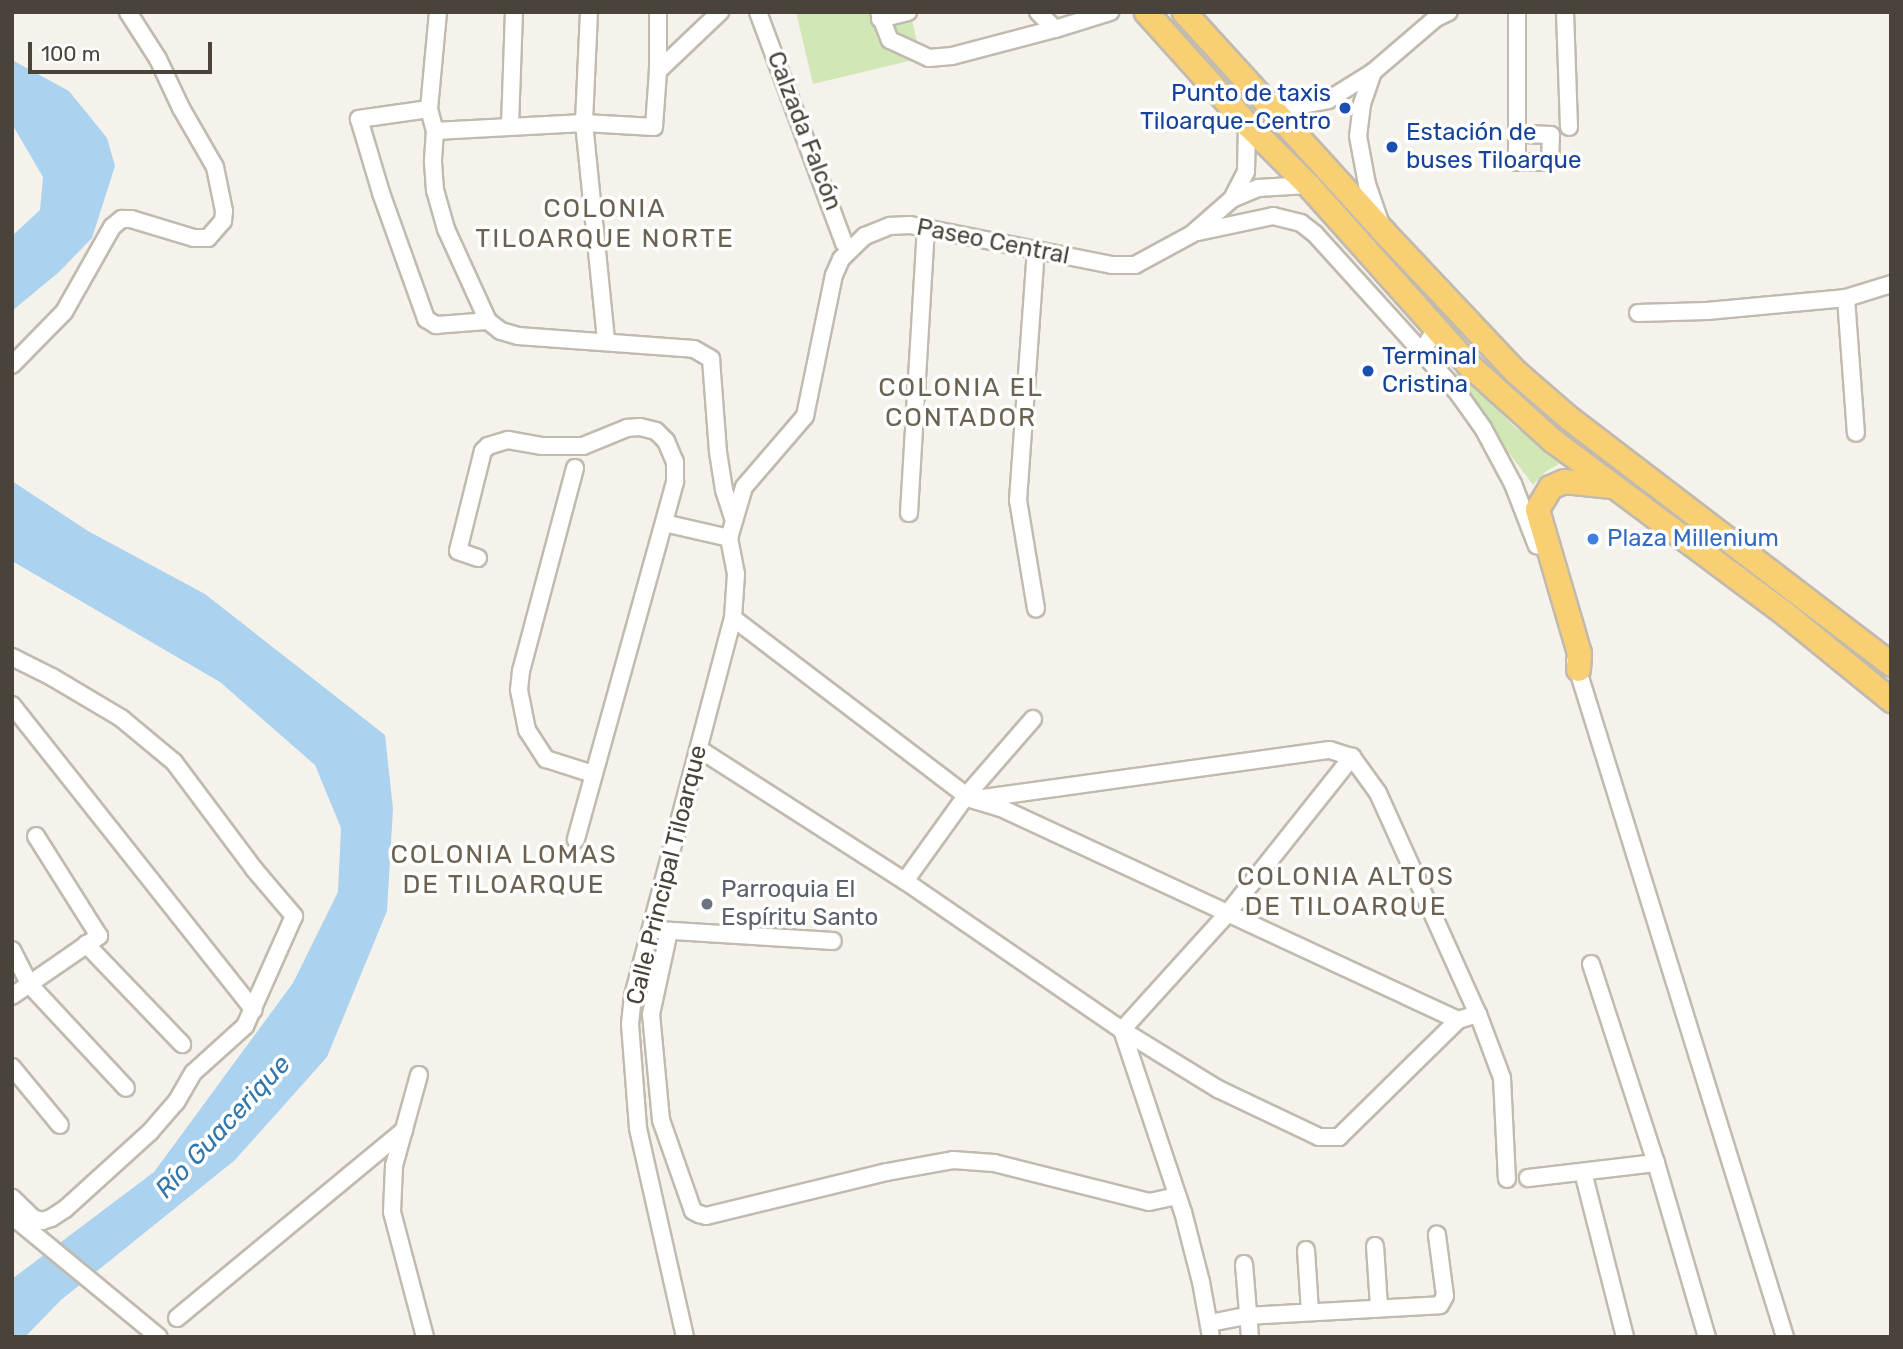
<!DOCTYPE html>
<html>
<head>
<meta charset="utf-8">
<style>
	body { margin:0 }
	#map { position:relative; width:1903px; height:1349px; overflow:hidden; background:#f5f2ec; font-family:Rubik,sans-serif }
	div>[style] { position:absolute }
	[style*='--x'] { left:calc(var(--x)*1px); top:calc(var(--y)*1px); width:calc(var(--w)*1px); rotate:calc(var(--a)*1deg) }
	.green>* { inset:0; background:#d1e8b6 }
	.water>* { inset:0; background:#abd2ef }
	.roads { filter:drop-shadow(2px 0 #c1baae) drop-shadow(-2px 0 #c1baae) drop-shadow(0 2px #c1baae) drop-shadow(0 -2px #c1baae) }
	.minor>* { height:16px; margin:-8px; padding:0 8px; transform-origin:8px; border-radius:8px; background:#fff }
	.highway>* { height:23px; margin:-11.5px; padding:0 11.5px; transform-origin:11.5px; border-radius:11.5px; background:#f9cf73 }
	.dots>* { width:19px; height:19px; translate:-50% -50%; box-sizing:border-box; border:4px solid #fff; border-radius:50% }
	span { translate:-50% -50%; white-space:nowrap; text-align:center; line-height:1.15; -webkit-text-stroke:7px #fff; paint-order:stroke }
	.transit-label { font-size:24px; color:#164399 }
	.right { translate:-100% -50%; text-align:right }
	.left { translate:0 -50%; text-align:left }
	.street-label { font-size:24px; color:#4a4339 }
	.shop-label { font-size:24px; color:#366cbe }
	.worship-label { font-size:24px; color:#5b616d }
	.neighbourhood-label { font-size:26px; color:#6c6251; letter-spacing:2px }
	.water-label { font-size:26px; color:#3277ab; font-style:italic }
	.frame { position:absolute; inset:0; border:14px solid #4a4339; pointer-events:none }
	.scale { position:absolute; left:28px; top:42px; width:184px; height:32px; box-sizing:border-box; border:4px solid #4a4339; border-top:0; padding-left:9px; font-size:21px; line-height:24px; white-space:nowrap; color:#4a4339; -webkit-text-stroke:5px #fff; paint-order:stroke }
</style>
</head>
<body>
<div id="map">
	<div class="green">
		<div style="clip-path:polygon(796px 12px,910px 12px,921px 58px,813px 84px)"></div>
		<div style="clip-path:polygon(1453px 372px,1465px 378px,1517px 429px,1541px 441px,1559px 464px,1545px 472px,1533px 485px,1473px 405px)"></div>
	</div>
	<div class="water">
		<div style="clip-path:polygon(12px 60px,69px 91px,107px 138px,115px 166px,92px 238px,59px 272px,12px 311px,12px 236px,40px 210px,43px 177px,12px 124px)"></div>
		<div style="clip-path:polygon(12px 481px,88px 531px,205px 594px,385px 735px,393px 809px,387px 911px,327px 1057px,235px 1160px,61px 1300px,25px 1337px,12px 1337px,12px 1279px,154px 1172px,293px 983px,338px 892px,341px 828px,315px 765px,220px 682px,12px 561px)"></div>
	</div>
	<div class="roads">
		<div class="minor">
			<div style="--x:438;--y:12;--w:97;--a:95.3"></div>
			<div style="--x:429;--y:109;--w:23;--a:75"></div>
			<div style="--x:435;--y:131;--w:31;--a:94"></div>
			<div style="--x:433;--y:162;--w:28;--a:86"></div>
			<div style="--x:435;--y:190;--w:41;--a:74.2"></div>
			<div style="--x:446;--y:229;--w:101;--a:65.5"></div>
			<div style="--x:488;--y:321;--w:16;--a:38"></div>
			<div style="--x:501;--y:331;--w:18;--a:16"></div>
			<div style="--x:518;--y:336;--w:176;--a:4.2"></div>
			<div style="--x:694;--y:349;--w:20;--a:30"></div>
			<div style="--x:711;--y:359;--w:93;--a:85.7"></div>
			<div style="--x:718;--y:452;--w:38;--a:81"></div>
			<div style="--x:724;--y:490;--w:32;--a:72"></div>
			<div style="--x:589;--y:12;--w:111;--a:92.6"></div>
			<div style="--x:584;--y:123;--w:219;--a:84.2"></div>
			<div style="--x:758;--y:12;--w:246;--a:69.6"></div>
			<div style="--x:844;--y:243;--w:7;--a:45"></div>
			<div style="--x:879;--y:12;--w:30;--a:69"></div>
			<div style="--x:890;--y:40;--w:43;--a:24.8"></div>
			<div style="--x:929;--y:58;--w:23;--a:-5"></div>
			<div style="--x:952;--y:56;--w:106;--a:-14.7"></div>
			<div style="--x:1038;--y:12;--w:24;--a:45"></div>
			<div style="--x:1055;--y:29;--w:58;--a:-17.2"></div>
			<div style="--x:1517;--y:12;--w:150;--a:90"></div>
			<div style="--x:1517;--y:162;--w:33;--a:0"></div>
			<div style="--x:1550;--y:162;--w:27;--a:-88"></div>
			<div style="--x:1551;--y:135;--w:34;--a:-178"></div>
			<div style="--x:1565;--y:12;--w:115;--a:88"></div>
			<div style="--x:880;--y:19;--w:29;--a:-14"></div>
			<div style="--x:658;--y:71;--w:86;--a:-43.6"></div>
			<div style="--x:1373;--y:72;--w:34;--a:109"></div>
			<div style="--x:1362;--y:104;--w:32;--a:97"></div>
			<div style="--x:1358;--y:136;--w:49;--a:79.4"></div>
			<div style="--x:1367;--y:184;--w:40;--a:71.1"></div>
			<div style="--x:1262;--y:98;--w:34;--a:14"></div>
			<div style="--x:1295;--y:106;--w:34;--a:-10"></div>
			<div style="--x:1328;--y:100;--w:53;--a:-31.9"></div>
			<div style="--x:1373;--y:72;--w:83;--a:-40.6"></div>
			<div style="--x:1436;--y:18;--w:14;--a:-25"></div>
			<div style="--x:429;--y:109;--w:71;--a:171.9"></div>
			<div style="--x:359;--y:119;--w:77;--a:73.4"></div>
			<div style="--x:381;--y:193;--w:134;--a:70.3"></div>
			<div style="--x:426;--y:319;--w:12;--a:31"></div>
			<div style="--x:436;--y:325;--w:52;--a:-4.4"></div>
			<div style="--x:510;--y:126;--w:114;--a:-88"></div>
			<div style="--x:435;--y:131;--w:149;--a:-3.1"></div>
			<div style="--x:584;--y:123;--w:70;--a:3.3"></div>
			<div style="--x:654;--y:127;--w:56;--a:-85.9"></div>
			<div style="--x:658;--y:71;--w:59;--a:-90"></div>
			<div style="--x:1232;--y:199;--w:30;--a:-63"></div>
			<div style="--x:1246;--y:172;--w:48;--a:-88.8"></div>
			<div style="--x:1198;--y:232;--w:77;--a:-12"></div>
			<div style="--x:1273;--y:216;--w:29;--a:14"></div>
			<div style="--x:1301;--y:223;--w:18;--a:38"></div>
			<div style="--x:1315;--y:234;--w:159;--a:47.8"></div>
			<div style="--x:1036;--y:249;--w:252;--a:94.1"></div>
			<div style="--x:1018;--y:500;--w:110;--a:80.6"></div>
			<div style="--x:1846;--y:298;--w:135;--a:85.8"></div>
			<div style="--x:1638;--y:313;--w:69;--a:-1.7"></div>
			<div style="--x:1707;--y:311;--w:140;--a:-5.3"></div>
			<div style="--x:1846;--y:298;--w:47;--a:-17.3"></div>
			<div style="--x:1435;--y:330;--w:26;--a:121"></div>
			<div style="--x:1422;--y:352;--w:55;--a:48.7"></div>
			<div style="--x:1458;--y:393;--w:43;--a:54.5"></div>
			<div style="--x:1483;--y:428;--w:64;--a:61.8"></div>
			<div style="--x:1513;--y:484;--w:66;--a:68.8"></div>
			<div style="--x:12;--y:365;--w:74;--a:-45.5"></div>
			<div style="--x:64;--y:312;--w:98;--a:-60.5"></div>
			<div style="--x:112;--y:227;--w:13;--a:-39"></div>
			<div style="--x:122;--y:219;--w:9;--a:0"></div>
			<div style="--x:131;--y:219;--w:66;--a:16.8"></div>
			<div style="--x:194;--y:238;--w:14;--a:0"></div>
			<div style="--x:208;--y:238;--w:23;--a:-49"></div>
			<div style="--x:223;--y:221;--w:10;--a:-84"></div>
			<div style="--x:224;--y:211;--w:45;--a:-101.6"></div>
			<div style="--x:215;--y:167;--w:68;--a:-120"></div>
			<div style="--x:181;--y:108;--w:54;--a:-115.1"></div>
			<div style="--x:158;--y:59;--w:56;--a:-122.6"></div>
			<div style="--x:575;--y:468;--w:210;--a:104.9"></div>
			<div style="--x:521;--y:671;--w:19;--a:96"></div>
			<div style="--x:519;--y:690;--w:41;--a:78.7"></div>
			<div style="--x:527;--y:730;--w:35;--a:57"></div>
			<div style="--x:546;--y:759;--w:49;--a:17.7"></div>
			<div style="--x:909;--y:513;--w:287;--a:-86.6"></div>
			<div style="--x:664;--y:523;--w:67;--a:13"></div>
			<div style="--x:478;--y:558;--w:21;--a:-161"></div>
			<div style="--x:458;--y:551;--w:103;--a:-76"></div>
			<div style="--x:483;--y:451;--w:7;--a:-45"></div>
			<div style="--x:488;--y:446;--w:21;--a:-17"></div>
			<div style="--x:508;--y:440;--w:35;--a:10"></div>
			<div style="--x:542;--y:446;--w:41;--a:0"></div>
			<div style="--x:583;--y:446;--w:48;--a:-22.2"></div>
			<div style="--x:627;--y:428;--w:13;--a:-4"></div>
			<div style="--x:640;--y:427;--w:16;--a:14"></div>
			<div style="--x:656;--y:431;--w:14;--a:45"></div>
			<div style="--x:666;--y:441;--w:23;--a:67"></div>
			<div style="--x:675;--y:462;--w:20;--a:90"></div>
			<div style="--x:675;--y:482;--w:371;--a:105.5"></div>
			<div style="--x:733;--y:618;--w:299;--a:37.3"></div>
			<div style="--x:971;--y:799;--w:31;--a:17"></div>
			<div style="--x:1001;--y:808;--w:504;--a:24.89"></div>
			<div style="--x:1458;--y:1020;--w:21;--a:-17"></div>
			<div style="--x:12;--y:657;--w:45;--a:26.6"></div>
			<div style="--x:52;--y:677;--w:80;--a:30.7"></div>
			<div style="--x:121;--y:718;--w:69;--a:39.7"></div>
			<div style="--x:174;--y:762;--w:134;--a:53.2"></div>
			<div style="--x:254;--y:869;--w:62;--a:49.6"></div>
			<div style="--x:294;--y:916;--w:120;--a:114"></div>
			<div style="--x:245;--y:1026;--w:70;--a:137.9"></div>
			<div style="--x:193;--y:1073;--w:34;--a:120"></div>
			<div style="--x:176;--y:1102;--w:40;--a:131"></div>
			<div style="--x:150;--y:1132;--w:115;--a:137.8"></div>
			<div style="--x:65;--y:1209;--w:17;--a:147"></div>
			<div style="--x:51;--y:1218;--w:9;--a:162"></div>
			<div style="--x:42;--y:1221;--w:9;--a:-162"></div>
			<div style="--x:33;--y:1218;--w:29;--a:-136"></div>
			<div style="--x:1575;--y:661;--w:708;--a:72.74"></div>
			<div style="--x:12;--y:705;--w:389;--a:51.6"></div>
			<div style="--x:699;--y:749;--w:245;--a:32.7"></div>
			<div style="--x:905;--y:881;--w:263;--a:34.5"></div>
			<div style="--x:1122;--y:1030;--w:113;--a:31.6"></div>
			<div style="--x:1218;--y:1089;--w:112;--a:25.4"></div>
			<div style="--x:1319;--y:1137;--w:20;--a:0"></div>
			<div style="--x:1339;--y:1137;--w:167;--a:-44.5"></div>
			<div style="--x:976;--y:799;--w:357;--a:-7.9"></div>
			<div style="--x:1330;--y:750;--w:23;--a:18"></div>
			<div style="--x:1352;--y:757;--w:44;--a:54.2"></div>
			<div style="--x:1378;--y:793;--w:243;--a:65.7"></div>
			<div style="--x:1478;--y:1014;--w:68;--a:69.4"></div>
			<div style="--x:1502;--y:1078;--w:101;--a:87.2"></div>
			<div style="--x:905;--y:881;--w:105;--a:-54.3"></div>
			<div style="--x:966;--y:796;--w:102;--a:-49"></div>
			<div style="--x:658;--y:930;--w:175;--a:3.6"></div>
			<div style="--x:669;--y:931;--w:85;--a:102.2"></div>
			<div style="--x:651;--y:1014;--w:106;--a:84.6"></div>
			<div style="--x:661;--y:1120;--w:96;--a:70.6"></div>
			<div style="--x:693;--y:1211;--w:7;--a:27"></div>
			<div style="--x:699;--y:1214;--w:7;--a:16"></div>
			<div style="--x:706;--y:1216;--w:186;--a:-13.7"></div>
			<div style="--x:887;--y:1172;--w:67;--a:-10.3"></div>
			<div style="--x:953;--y:1160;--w:41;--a:4.2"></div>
			<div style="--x:994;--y:1163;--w:160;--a:14.1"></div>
			<div style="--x:1149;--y:1202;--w:29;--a:-12"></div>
			<div style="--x:86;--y:944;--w:139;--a:46.2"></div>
			<div style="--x:12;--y:950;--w:38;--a:63"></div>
			<div style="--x:29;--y:984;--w:142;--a:47"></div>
			<div style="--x:1591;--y:964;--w:209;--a:71.9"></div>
			<div style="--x:1656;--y:1163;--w:181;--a:73.7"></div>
			<div style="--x:12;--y:996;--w:106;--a:-34.6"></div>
			<div style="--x:99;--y:936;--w:118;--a:-122.2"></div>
			<div style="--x:1122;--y:1030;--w:156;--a:-47.8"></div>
			<div style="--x:1227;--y:914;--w:201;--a:-51.5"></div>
			<div style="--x:1122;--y:1030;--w:192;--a:71.5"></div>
			<div style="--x:1183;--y:1212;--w:72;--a:75.6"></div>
			<div style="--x:1201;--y:1282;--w:56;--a:79.7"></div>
			<div style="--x:12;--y:1067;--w:75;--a:50.4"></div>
			<div style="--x:419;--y:1075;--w:94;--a:105.4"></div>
			<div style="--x:394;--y:1166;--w:46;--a:92.5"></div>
			<div style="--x:392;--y:1212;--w:129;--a:75.2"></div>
			<div style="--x:1583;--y:1172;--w:170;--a:75.7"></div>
			<div style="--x:1528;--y:1178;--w:129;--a:-6.7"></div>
			<div style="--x:12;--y:1216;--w:190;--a:39.5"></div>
			<div style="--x:1375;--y:1246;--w:61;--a:86.2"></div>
			<div style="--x:1306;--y:1250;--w:62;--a:86.3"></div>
			<div style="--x:1244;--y:1264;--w:73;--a:85.3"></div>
			<div style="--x:177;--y:1318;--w:295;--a:-39.6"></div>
			<div style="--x:1210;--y:1323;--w:37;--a:-11"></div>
			<div style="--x:1246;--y:1316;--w:194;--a:-3.2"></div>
			<div style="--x:1440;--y:1305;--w:10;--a:-61"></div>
			<div style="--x:1445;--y:1296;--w:62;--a:-97.5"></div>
			<div style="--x:685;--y:1337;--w:214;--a:-102.7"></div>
			<div style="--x:638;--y:1128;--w:104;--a:-94.4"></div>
			<div style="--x:630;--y:1024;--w:28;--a:-84"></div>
			<div style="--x:633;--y:996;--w:391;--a:-75.2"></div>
			<div style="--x:733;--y:618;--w:44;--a:-86.1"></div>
			<div style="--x:736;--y:574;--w:37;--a:-101"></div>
			<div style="--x:729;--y:538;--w:53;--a:-73.6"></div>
			<div style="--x:744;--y:487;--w:94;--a:-49.3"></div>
			<div style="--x:805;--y:416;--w:144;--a:-78.4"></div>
			<div style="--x:834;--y:275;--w:17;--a:-66"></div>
			<div style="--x:841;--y:259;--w:33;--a:-44"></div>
			<div style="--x:865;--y:236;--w:27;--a:-22"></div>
			<div style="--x:890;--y:226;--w:20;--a:-3"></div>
			<div style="--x:910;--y:225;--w:206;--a:11.2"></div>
			<div style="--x:1112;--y:265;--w:23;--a:0"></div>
			<div style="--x:1135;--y:265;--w:65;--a:-28.5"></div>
			<div style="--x:1192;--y:234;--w:53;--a:-41.2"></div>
			<div style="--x:1232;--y:199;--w:28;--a:-23"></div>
			<div style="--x:1258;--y:188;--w:50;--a:-3.4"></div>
		</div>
		<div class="highway">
			<div style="--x:1146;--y:12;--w:151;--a:48"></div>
			<div style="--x:1247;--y:124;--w:86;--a:45"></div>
			<div style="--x:1308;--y:185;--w:240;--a:48.2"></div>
			<div style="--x:1468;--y:364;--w:113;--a:42.1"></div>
			<div style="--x:1552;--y:440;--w:294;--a:36.7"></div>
			<div style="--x:1788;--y:616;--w:133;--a:39.2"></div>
			<div style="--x:1184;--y:12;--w:296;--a:47.7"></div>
			<div style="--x:1383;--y:231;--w:194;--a:46.7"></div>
			<div style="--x:1516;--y:372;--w:70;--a:41"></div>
			<div style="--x:1569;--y:418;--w:405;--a:37.4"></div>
			<div style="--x:1578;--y:669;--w:16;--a:-86"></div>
			<div style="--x:1579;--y:653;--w:150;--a:-106.3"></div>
			<div style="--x:1537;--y:509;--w:26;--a:-59"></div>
			<div style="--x:1550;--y:487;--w:15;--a:-23"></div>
			<div style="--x:1564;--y:481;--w:45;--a:6.3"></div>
		</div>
	</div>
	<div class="dots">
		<div style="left:1345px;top:108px;background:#1a4fb4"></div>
		<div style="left:1392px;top:147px;background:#1a4fb4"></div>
		<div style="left:1368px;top:371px;background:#1a4fb4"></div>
		<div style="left:1593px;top:539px;background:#3f7fe0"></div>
		<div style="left:707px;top:904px;background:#6b7280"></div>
	</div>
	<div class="transit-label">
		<span class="right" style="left:1331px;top:108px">Punto de taxis<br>Tiloarque-Centro</span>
		<span class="left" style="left:1406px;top:147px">Estación de<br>buses Tiloarque</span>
		<span class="left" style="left:1382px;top:371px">Terminal<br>Cristina</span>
	</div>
	<div class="street-label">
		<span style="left:804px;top:131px;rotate:69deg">Calzada Falcón</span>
		<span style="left:993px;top:242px;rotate:11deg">Paseo Central</span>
		<span style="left:667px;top:875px;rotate:-76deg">Calle Principal Tiloarque</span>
	</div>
	<div class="shop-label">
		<span class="left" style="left:1607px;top:539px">Plaza Millenium</span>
	</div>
	<div class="worship-label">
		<span class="left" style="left:721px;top:904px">Parroquia El<br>Espíritu Santo</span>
	</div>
	<div class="neighbourhood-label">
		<span style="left:605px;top:224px">COLONIA<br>TILOARQUE NORTE</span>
		<span style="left:961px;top:403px">COLONIA EL<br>CONTADOR</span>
		<span style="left:504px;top:870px">COLONIA LOMAS<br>DE TILOARQUE</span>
		<span style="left:1346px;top:892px">COLONIA ALTOS<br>DE TILOARQUE</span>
	</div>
	<div class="water-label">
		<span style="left:223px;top:1127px;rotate:-47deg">Río Guacerique</span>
	</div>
	<div class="frame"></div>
	<div class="scale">100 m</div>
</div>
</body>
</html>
